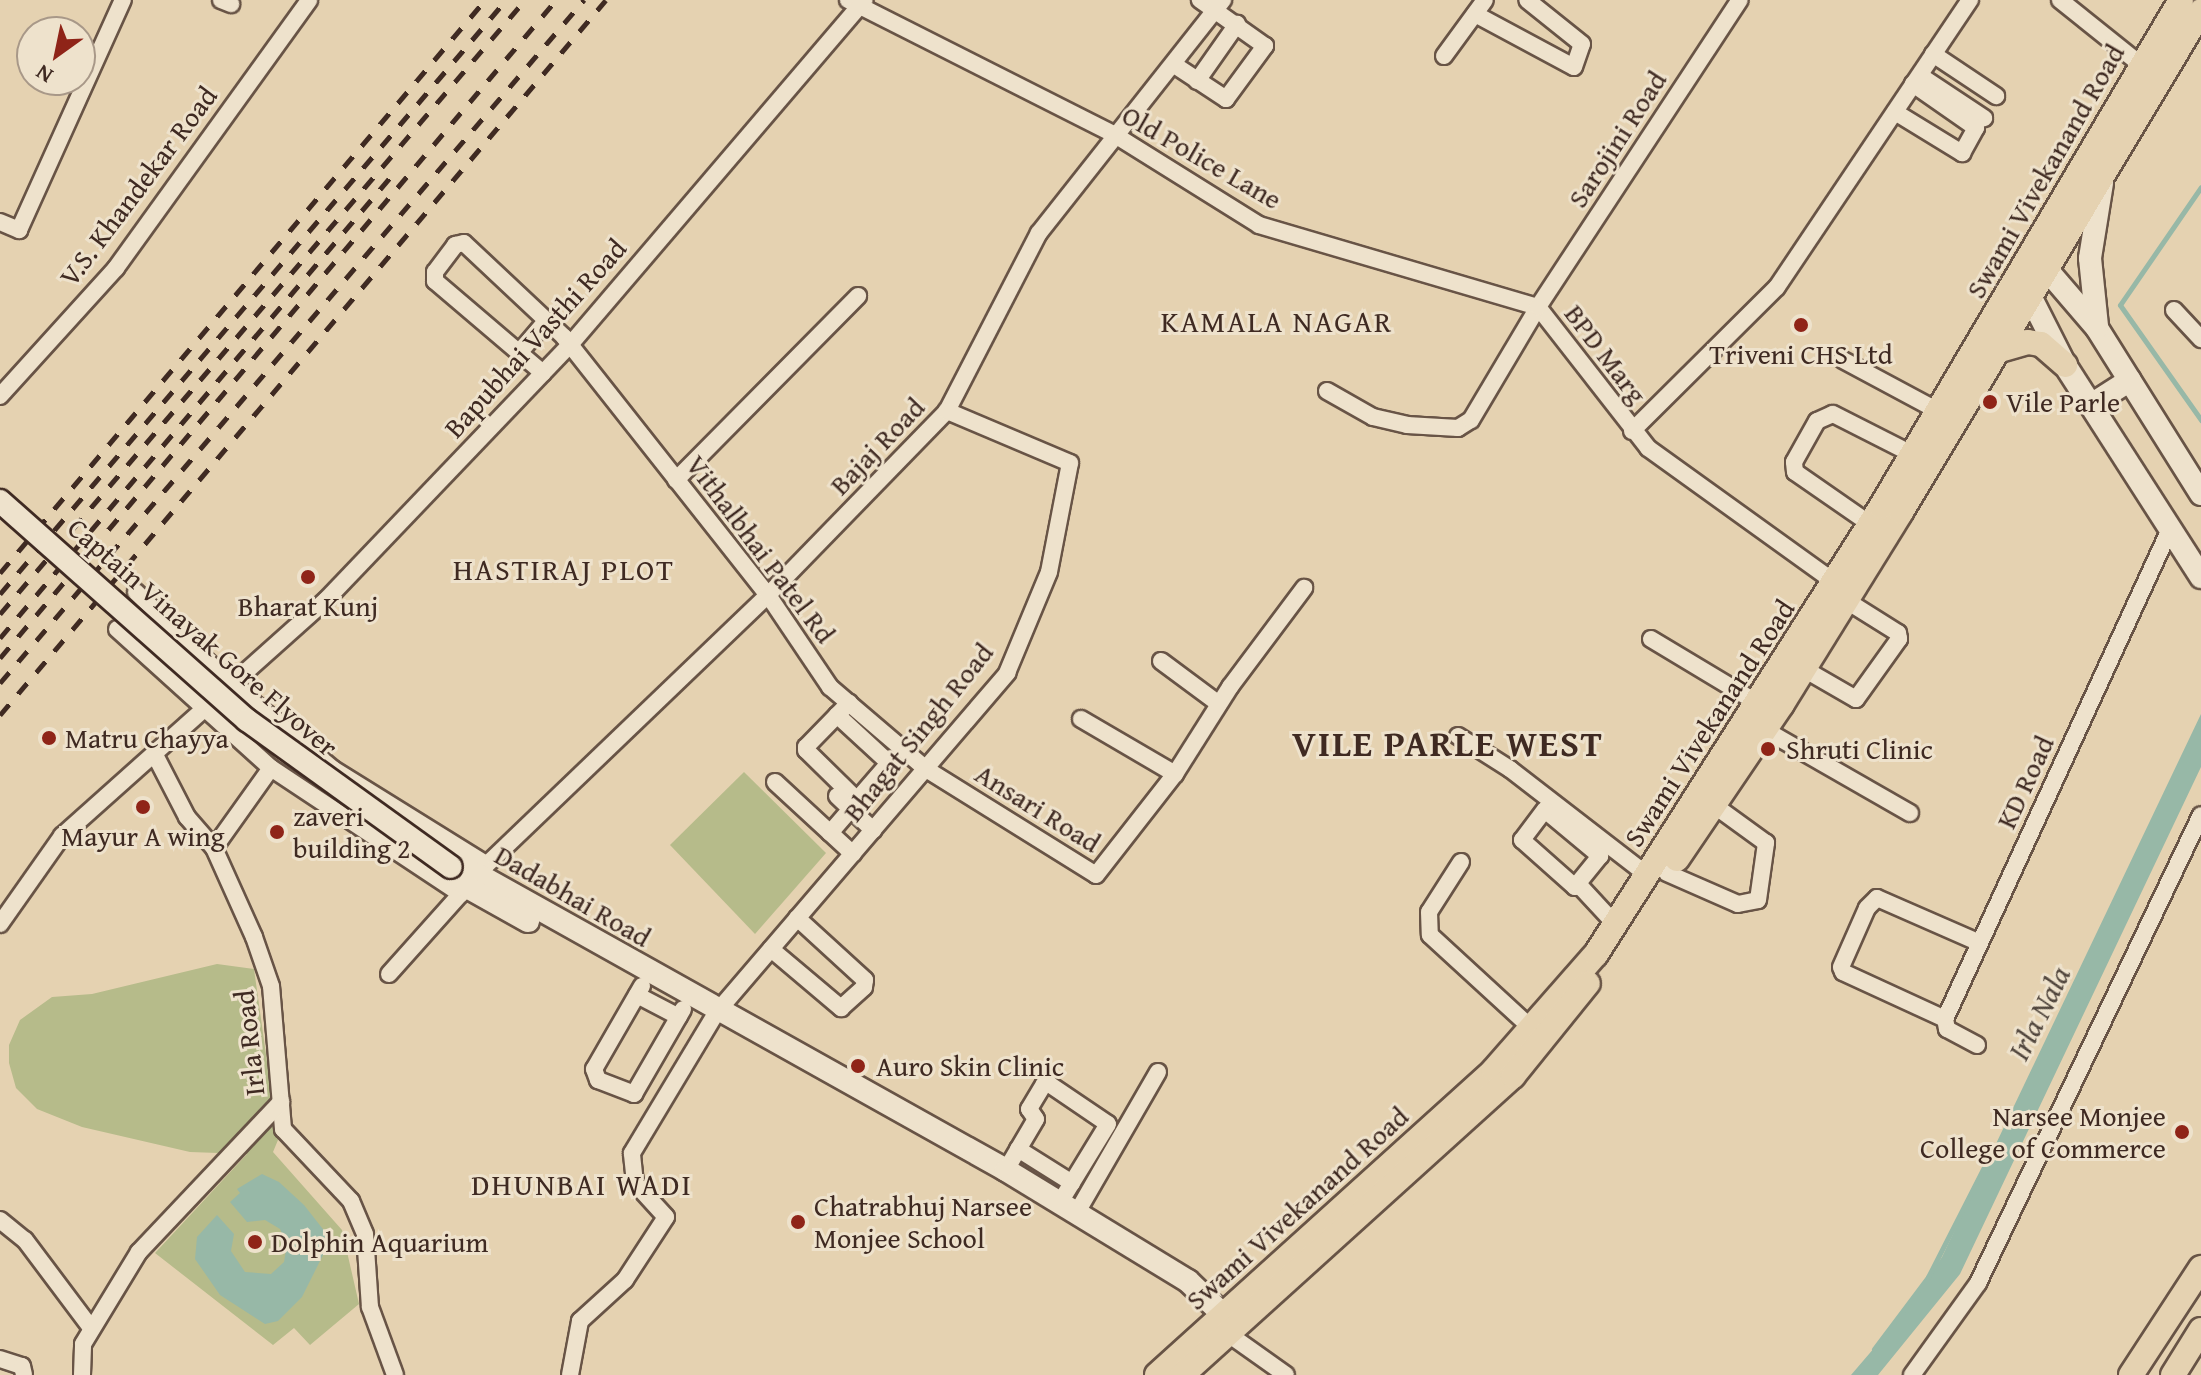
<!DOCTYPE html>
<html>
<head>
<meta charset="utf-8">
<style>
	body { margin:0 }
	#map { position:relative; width:2201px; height:1375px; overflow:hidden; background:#e5d2b1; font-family:"Gentium Book Plus",serif }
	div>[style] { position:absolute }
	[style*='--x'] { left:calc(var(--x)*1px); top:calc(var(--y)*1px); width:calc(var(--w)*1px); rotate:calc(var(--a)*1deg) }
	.green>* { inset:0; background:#b6bb8a }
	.water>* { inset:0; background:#97b8a7 }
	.stream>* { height:5px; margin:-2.5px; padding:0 2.5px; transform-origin:2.5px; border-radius:2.5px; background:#97b8a7 }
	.roads { filter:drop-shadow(2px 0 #685446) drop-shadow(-2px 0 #685446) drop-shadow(0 2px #685446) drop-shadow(0 -2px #685446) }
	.minor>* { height:16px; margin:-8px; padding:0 8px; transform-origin:8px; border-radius:8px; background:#eee2cc }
	.secondary>* { height:22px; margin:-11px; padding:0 11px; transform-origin:11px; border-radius:11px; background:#eee2cc }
	.primary>* { height:24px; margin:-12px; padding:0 12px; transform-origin:12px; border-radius:12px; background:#e5d2b1 }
	.rail>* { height:5px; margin-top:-2.5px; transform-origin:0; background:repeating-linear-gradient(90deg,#3f2a22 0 14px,transparent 0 28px) }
	.bridges { filter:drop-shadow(2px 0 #3f2a22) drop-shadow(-2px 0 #3f2a22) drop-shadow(0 2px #3f2a22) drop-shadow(0 -2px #3f2a22) }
	.secondary-bridge>* { height:22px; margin:-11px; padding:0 11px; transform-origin:11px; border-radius:11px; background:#eee2cc }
	.dots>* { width:22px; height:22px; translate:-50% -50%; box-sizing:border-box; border:4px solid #eee2cc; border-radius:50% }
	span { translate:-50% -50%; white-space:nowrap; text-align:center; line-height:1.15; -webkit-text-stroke:6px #eee2cc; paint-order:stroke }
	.street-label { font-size:28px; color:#3f2a22 }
	.poi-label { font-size:28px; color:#3f2a22 }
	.left { translate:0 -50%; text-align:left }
	.right { translate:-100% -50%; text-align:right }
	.neighbourhood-label { font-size:30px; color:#3f2a22; letter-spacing:2px }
	.water-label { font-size:30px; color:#51463d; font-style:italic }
	.district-label { font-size:36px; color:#3f2a22; font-weight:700; letter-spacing:2px }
	.north { position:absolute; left:16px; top:16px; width:80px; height:80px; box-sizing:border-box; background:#eee2cc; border:2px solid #a89888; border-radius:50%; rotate:213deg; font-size:22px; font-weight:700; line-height:32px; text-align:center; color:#3f2a22 }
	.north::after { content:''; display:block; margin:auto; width:28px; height:36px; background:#8f2418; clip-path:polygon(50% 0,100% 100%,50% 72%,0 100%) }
</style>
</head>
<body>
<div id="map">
	<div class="green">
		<div style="clip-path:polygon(744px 772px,826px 853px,755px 934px,670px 845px)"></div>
		<div style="clip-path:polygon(217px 964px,254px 969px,278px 1140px,273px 1152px,342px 1230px,359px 1304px,310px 1345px,294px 1328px,273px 1345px,155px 1253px,247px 1154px,190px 1152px,82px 1127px,37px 1109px,16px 1088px,9px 1063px,9px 1045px,20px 1020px,52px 997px,92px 994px)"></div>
	</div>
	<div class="water">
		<div style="clip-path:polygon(2201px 714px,2201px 767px,1960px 1274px,1878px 1375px,1851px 1375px,1905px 1312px,1942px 1257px)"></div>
		<div style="clip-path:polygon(262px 1174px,279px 1182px,304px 1205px,326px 1233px,328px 1245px,302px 1297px,278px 1321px,265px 1324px,220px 1295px,195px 1259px,197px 1237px,217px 1215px,234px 1234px,231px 1251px,245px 1272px,271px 1274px,284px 1262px,287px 1245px,280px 1229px,265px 1220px,247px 1222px,230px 1202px,240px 1193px,237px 1189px)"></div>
	</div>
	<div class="stream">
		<div style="--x:2201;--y:187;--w:143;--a:124.5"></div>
		<div style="--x:2120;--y:305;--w:141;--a:54.8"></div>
		<div style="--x:1874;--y:1349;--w:90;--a:-53.1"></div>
		<div style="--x:1928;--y:1277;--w:132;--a:-63"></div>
	</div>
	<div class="roads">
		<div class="minor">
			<div style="--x:221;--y:0;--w:11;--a:22"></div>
			<div style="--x:848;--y:0;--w:299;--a:26.8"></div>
			<div style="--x:1115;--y:135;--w:170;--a:32"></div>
			<div style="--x:1259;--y:225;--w:291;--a:16.4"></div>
			<div style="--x:2060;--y:0;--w:104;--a:38.7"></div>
			<div style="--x:1475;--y:14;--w:112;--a:28.2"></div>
			<div style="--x:1574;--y:67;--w:24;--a:-71"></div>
			<div style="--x:1582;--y:44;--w:70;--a:-141.3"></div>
			<div style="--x:1933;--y:54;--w:76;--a:33.7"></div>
			<div style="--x:1444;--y:56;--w:69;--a:-53.8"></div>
			<div style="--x:1176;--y:66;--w:60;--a:33.4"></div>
			<div style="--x:1226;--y:99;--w:66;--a:-53.7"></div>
			<div style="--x:1265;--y:46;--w:80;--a:-144.7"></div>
			<div style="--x:1925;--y:79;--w:71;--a:33.5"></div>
			<div style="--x:1197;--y:81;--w:70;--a:-54.9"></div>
			<div style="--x:1895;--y:112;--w:79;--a:31.5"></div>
			<div style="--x:1962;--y:153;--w:29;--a:-61"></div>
			<div style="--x:1976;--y:128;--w:77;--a:-145.1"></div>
			<div style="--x:0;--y:222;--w:21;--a:23"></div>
			<div style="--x:19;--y:230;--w:252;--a:-65.7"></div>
			<div style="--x:1538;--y:307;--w:179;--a:52"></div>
			<div style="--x:1648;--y:448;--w:235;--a:35.7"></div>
			<div style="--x:2174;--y:310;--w:40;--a:47"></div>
			<div style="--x:519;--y:353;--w:43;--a:-49.7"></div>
			<div style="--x:1843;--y:360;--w:108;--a:28.2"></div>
			<div style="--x:543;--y:373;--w:142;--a:-139.6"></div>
			<div style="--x:435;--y:281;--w:9;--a:-90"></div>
			<div style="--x:435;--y:272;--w:34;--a:-53"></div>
			<div style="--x:455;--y:245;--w:9;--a:-13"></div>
			<div style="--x:464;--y:243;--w:137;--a:43.2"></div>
			<div style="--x:564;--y:337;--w:329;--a:51.7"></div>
			<div style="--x:768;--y:595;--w:111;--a:56"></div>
			<div style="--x:830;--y:687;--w:126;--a:40.5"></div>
			<div style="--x:926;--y:769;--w:200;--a:31.9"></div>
			<div style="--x:1096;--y:875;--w:128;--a:-52"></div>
			<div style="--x:1175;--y:774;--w:103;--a:-57.7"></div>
			<div style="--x:1230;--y:687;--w:124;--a:-53.2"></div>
			<div style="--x:1327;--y:391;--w:53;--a:29.5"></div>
			<div style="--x:1373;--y:417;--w:35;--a:13"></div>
			<div style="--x:1407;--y:425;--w:51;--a:3.4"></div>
			<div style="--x:1458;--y:428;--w:15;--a:-32"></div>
			<div style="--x:1471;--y:420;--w:131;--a:-59.3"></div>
			<div style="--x:1538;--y:307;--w:367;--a:-56.7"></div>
			<div style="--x:0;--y:396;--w:173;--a:-47.8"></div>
			<div style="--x:116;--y:268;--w:330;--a:-54.2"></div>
			<div style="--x:1632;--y:431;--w:204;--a:-44.8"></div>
			<div style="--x:1777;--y:287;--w:346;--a:-56.1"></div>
			<div style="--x:676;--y:480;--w:259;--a:-45.3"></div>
			<div style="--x:1870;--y:524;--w:91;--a:-145.3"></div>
			<div style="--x:1795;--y:472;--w:10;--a:-96"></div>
			<div style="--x:1794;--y:462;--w:47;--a:-60.7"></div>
			<div style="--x:1817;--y:421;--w:17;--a:-24"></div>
			<div style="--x:1833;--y:414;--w:89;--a:26.9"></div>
			<div style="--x:136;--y:592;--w:132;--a:44.1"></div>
			<div style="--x:231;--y:684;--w:133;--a:39.8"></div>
			<div style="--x:333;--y:769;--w:181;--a:31.9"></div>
			<div style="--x:117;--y:629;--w:207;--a:42.1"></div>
			<div style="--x:271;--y:768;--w:228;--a:33.6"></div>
			<div style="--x:1651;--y:639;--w:126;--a:31"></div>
			<div style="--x:1161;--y:661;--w:72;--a:36.6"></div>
			<div style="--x:1804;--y:669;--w:60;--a:30"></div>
			<div style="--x:1856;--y:699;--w:74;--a:-54.4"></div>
			<div style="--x:1899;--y:639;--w:6;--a:-99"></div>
			<div style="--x:1898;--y:633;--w:60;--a:-147.9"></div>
			<div style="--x:837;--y:715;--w:71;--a:42.7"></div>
			<div style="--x:889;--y:763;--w:49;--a:130.9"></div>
			<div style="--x:857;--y:800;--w:71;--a:-135.6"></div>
			<div style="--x:806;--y:750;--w:3;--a:-90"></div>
			<div style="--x:806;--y:747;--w:62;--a:-45.7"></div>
			<div style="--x:1081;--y:719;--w:109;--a:30.3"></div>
			<div style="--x:1765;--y:730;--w:167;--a:29.8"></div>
			<div style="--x:1458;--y:736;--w:62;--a:32.4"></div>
			<div style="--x:1510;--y:769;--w:173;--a:37.7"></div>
			<div style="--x:155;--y:755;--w:70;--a:62.7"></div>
			<div style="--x:187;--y:817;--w:41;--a:48.9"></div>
			<div style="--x:214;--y:848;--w:98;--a:65.8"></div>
			<div style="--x:254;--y:937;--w:52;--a:70.9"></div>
			<div style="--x:271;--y:986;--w:144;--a:85.2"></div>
			<div style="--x:283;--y:1129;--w:99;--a:46.6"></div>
			<div style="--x:351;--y:1201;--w:36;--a:67"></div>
			<div style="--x:365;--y:1234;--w:73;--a:86.1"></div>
			<div style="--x:370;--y:1307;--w:72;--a:69.8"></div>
			<div style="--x:775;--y:782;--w:106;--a:42.7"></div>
			<div style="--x:837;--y:796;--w:50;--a:43.4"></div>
			<div style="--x:1545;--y:810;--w:72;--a:39.9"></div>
			<div style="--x:1600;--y:856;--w:40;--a:129"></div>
			<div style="--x:1575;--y:887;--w:71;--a:-138.4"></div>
			<div style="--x:1522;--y:840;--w:38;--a:-53"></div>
			<div style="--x:830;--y:833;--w:32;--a:-49"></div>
			<div style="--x:214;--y:848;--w:98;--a:-54.5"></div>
			<div style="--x:1461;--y:862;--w:59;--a:122.6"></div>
			<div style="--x:1429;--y:912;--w:23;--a:88"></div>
			<div style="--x:1430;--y:935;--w:137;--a:42.6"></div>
			<div style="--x:1667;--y:873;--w:77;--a:23.6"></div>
			<div style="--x:1738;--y:904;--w:20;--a:-11"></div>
			<div style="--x:1758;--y:900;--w:58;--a:-82"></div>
			<div style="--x:1766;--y:843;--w:63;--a:-144"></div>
			<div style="--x:477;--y:874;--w:403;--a:-43.8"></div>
			<div style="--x:768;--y:595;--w:257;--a:-45.8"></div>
			<div style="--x:947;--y:411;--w:200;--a:-62.7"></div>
			<div style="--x:1039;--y:233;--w:297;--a:-51.7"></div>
			<div style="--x:1579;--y:885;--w:54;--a:47.2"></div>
			<div style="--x:0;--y:924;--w:108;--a:-54.8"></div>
			<div style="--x:62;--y:836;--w:354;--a:-41.8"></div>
			<div style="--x:326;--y:600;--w:352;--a:-46.3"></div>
			<div style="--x:569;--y:346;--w:455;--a:-49.5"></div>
			<div style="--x:771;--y:949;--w:92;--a:40.1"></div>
			<div style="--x:841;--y:1008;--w:31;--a:-42"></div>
			<div style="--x:864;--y:987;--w:7;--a:-82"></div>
			<div style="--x:865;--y:980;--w:92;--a:-137.6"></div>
			<div style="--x:389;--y:974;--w:115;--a:-48.2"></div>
			<div style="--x:642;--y:986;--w:96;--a:120"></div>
			<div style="--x:594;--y:1069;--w:12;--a:70"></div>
			<div style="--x:598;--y:1080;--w:39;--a:21"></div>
			<div style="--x:634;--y:1094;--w:98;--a:-60"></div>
			<div style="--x:637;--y:995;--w:47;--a:27.6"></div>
			<div style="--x:1945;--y:1019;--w:112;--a:-155.3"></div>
			<div style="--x:1843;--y:972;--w:5;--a:-112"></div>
			<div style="--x:1841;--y:967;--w:64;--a:-66.2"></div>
			<div style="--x:1867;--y:908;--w:14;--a:-45"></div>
			<div style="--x:1877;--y:898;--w:112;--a:23.6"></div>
			<div style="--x:1977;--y:1045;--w:34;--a:-152"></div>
			<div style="--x:1947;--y:1029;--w:10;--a:-101"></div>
			<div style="--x:1945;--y:1019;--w:541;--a:-65.33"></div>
			<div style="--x:1018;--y:1149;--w:64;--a:32.2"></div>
			<div style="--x:1006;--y:1170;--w:59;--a:-59.5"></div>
			<div style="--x:1036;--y:1119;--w:12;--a:-125"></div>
			<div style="--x:1029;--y:1109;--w:29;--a:-59"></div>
			<div style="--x:1044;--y:1084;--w:5;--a:0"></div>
			<div style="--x:1049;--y:1084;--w:71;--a:34.1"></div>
			<div style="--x:1108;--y:1124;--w:94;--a:121.5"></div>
			<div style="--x:1076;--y:1214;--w:164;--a:-60"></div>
			<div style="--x:0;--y:1220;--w:32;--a:39"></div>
			<div style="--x:25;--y:1240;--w:110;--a:53.1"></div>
			<div style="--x:1227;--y:1333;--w:72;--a:35.4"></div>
			<div style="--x:0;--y:1359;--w:23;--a:18"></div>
			<div style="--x:22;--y:1366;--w:9;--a:77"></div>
			<div style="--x:82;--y:1375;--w:31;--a:-88"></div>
			<div style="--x:83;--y:1344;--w:108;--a:-58.7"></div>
			<div style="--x:139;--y:1252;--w:207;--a:-46.6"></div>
			<div style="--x:570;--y:1375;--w:55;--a:-79.5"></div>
			<div style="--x:580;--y:1321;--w:61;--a:-42.3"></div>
			<div style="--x:625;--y:1280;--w:75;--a:-56.9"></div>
			<div style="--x:666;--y:1217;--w:46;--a:-132.4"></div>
			<div style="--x:635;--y:1183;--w:30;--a:-96"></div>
			<div style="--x:632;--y:1153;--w:163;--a:-59"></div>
			<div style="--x:716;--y:1013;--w:448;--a:-49.4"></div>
			<div style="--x:1007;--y:673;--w:109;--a:-67.4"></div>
			<div style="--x:1049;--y:572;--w:111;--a:-79.1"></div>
			<div style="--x:1070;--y:463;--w:134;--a:-157.1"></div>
			<div style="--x:1912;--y:1375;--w:113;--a:-54.3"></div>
			<div style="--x:1978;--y:1283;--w:518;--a:-64.52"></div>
		</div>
		<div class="secondary">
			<div style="--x:2097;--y:326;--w:68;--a:-95.9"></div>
			<div style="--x:2090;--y:258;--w:76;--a:-80.9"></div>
			<div style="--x:2091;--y:405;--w:46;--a:-32.7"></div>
			<div style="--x:2201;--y:494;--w:196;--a:-122.1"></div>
			<div style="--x:2097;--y:328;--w:75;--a:-130.7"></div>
			<div style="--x:2048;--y:271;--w:23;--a:-160"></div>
			<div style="--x:2026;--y:263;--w:35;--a:82"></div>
			<div style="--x:2031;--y:298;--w:75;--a:63.1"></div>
			<div style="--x:2065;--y:365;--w:252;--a:57.3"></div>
			<div style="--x:451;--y:867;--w:27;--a:15"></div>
			<div style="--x:477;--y:874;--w:606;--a:29.23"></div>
			<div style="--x:1006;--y:1170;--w:213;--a:31.4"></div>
			<div style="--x:1188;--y:1281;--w:65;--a:43.8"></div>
			<div style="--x:452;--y:868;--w:24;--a:52"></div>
			<div style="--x:467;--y:887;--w:70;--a:29.1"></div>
		</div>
		<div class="primary">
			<div style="--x:2000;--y:350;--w:29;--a:-16"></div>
			<div style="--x:2028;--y:342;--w:13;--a:9"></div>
			<div style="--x:2041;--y:344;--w:32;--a:41"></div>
			<div style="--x:1677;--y:859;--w:187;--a:-55.9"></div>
			<div style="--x:1782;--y:704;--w:226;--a:-58.2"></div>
			<div style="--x:1901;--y:512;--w:584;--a:-59.09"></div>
			<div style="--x:1157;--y:1375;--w:455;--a:-42.1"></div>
			<div style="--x:1494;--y:1070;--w:154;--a:-48.7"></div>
			<div style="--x:1596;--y:954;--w:530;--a:-57.48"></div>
			<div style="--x:1881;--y:507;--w:589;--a:-59.39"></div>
			<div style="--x:1182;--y:1375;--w:446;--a:-42.1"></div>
			<div style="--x:1513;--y:1076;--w:119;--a:-51.1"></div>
			<div style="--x:2131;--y:1375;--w:128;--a:-56.8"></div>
			<div style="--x:2173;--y:1375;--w:53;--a:-58.1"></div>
		</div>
	</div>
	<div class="rail">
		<div style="--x:0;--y:573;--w:751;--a:-49.75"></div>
		<div style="--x:0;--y:594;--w:780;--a:-49.57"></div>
		<div style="--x:0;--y:614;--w:808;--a:-49.47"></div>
		<div style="--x:0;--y:638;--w:608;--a:-49.74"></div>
		<div style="--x:0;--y:658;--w:861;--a:-49.8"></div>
		<div style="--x:0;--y:683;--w:899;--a:-49.47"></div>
		<div style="--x:0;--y:715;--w:937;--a:-49.72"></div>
	</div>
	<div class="bridges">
		<div class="secondary-bridge">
			<div style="--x:0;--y:501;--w:330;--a:41.6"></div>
			<div style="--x:247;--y:720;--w:251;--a:35.8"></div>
		</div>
	</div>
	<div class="dots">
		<div style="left:1801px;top:325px;background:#8f2418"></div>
		<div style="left:1990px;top:402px;background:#8f2418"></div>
		<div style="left:308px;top:577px;background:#8f2418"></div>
		<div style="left:49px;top:738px;background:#8f2418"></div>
		<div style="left:1768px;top:749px;background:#8f2418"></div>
		<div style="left:143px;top:807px;background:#8f2418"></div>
		<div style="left:277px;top:832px;background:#8f2418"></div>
		<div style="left:858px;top:1066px;background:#8f2418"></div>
		<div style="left:2182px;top:1132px;background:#8f2418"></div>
		<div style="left:798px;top:1222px;background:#8f2418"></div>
		<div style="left:255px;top:1242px;background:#8f2418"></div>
	</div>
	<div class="street-label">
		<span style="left:1617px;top:139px;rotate:-57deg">Sarojini Road</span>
		<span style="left:1202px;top:157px;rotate:30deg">Old Police Lane</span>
		<span style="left:2045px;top:171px;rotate:-60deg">Swami Vivekanand Road</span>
		<span style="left:138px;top:186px;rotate:-53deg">V.S. Khandekar Road</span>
		<span style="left:535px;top:338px;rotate:-48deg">Bapubhai Vasthi Road</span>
		<span style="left:1606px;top:354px;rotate:53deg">BPD Marg</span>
		<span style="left:877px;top:446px;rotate:-46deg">Bajaj Road</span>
		<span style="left:761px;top:549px;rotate:53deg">Vithalbhai Patel Rd</span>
		<span style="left:203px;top:637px;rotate:41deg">Captain Vinayak Gore Flyover</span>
		<span style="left:1709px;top:723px;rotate:-57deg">Swami Vivekanand Road</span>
		<span style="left:918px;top:732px;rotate:-51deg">Bhagat Singh Road</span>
		<span style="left:2025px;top:782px;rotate:-65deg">KD Road</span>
		<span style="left:1038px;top:808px;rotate:32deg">Ansari Road</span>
		<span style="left:573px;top:896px;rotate:30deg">Dadabhai Road</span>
		<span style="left:249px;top:1043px;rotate:-96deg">Irla Road</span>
		<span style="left:1297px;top:1208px;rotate:-42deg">Swami Vivekanand Road</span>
	</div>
	<div class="poi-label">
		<span style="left:1801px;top:354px">Triveni CHS Ltd</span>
		<span class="left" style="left:2006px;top:402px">Vile Parle</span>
		<span style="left:308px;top:606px">Bharat Kunj</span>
		<span class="left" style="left:65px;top:738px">Matru Chayya</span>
		<span class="left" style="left:1786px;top:749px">Shruti Clinic</span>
		<span class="left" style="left:293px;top:832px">zaveri<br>building 2</span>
		<span style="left:143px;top:836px">Mayur A wing</span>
		<span class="left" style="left:876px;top:1066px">Auro Skin Clinic</span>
		<span class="right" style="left:2166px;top:1132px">Narsee Monjee<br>College of Commerce</span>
		<span class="left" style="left:814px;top:1222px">Chatrabhuj Narsee<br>Monjee School</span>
		<span class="left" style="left:271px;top:1242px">Dolphin Aquarium</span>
	</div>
	<div class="neighbourhood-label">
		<span style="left:1277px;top:321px">KAMALA NAGAR</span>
		<span style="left:564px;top:569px">HASTIRAJ PLOT</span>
		<span style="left:582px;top:1184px">DHUNBAI WADI</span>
	</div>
	<div class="water-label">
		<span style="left:2039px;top:1013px;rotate:-63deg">Irla Nala</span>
	</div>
	<div class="district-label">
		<span style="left:1448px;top:743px">VILE PARLE WEST</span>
	</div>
	<div class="north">N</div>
</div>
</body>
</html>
